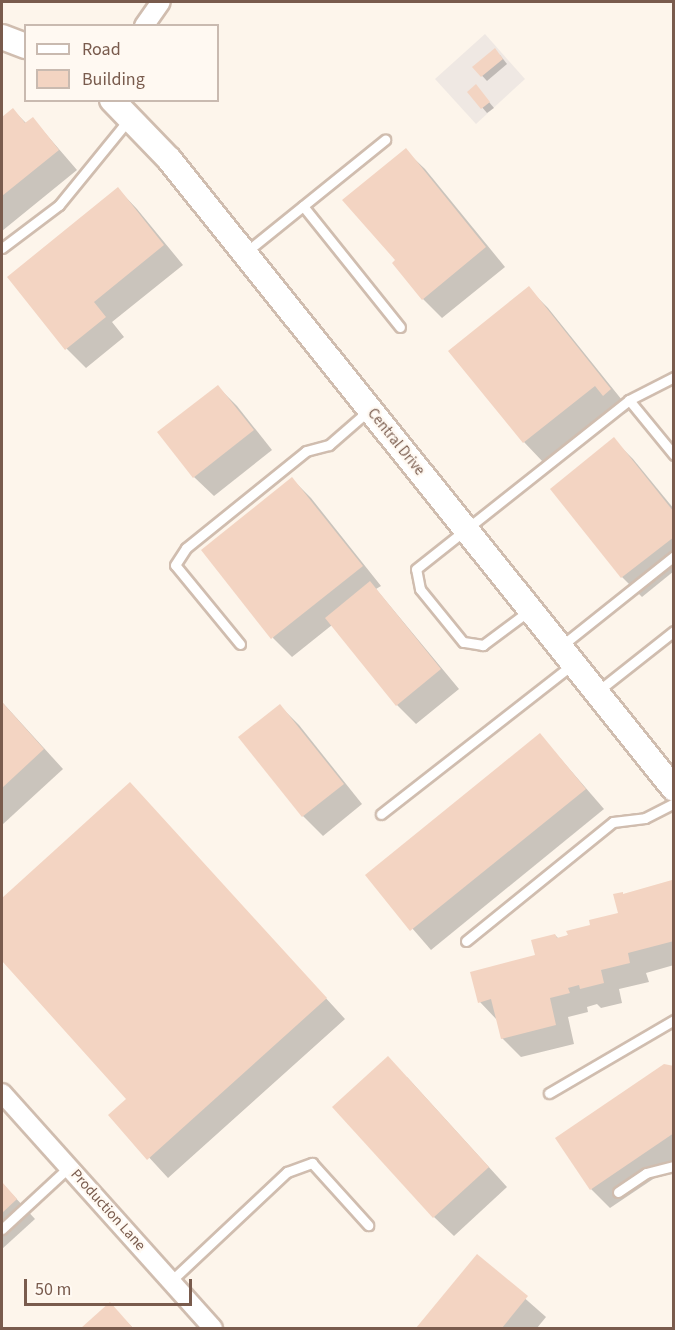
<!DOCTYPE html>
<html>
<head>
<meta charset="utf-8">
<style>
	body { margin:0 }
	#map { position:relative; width:675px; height:1330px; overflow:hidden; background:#fdf5eb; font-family:"Source Sans 3",sans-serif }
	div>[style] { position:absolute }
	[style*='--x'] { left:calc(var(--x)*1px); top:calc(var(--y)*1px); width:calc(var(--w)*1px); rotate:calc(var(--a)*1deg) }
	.industrial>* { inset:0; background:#efe8e3 }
	.shadow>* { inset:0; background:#0003 }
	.building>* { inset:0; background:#f3d4c2 }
	.roads { filter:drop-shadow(2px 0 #d0bdaf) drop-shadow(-2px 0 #d0bdaf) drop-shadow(0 2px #d0bdaf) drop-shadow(0 -2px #d0bdaf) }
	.lane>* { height:9px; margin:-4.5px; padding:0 4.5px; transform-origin:4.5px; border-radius:4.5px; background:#fff }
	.street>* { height:18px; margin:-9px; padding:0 9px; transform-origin:9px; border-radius:9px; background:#fff }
	.secondary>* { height:24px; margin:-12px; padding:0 12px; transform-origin:12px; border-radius:12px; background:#fff }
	span { translate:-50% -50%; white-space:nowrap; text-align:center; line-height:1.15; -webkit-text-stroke:4.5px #fff9f2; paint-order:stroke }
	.street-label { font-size:15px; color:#795b4d }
	.frame { position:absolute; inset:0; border:3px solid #795b4d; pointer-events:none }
	.legend { position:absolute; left:24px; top:24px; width:195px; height:78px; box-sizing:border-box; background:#fff9f2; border:2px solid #c9bab0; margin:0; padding:8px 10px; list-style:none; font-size:18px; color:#795b4d }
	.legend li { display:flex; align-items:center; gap:12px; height:30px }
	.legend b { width:30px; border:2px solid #c9bab0 }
	.scale { position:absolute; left:24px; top:1279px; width:168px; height:27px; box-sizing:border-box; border:3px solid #795b4d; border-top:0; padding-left:8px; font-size:18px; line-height:21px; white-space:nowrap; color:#795b4d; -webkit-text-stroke:4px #fff9f2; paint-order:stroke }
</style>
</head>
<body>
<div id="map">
	<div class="industrial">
		<div style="clip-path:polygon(485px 34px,525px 79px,476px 124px,435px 79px)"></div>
	</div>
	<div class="shadow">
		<div style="clip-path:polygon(500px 55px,507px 64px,487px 81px,475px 68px)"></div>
		<div style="clip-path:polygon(480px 91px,494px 108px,487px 113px,469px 92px)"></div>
		<div style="clip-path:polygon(13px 110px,27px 124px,33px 119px,77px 170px,2px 231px,2px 119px)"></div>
		<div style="clip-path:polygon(405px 150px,425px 169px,505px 267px,442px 318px,423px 299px,397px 261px)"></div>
		<div style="clip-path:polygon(118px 189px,137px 209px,183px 265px,112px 322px,124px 337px,86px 368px,67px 349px,9px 277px)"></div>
		<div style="clip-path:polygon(529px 289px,548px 308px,630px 410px,624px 414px,614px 405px,543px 462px,524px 442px,451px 351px)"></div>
		<div style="clip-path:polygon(218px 387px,237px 406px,272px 450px,214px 496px,194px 477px)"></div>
		<div style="clip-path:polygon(614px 440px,633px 459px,674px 509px,674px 571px,642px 597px,622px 577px,552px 489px)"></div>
		<div style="clip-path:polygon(292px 479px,311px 498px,381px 586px,376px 589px,459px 689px,416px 724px,397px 705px,332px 625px,292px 657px,273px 638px)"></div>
		<div style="clip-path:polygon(2px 702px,63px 769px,2px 825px)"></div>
		<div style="clip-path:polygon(280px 706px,299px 725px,362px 804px,323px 836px,303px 816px,240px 737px)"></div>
		<div style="clip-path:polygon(540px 735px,604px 809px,431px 950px,367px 876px)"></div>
		<div style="clip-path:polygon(130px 784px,345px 1019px,168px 1178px,110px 1115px,128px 1099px,2px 958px,2px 900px)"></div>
		<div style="clip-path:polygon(671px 882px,674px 884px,674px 965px,646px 973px,649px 982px,619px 989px,622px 1003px,601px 1008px,597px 1004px,587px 1007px,588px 1012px,568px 1017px,574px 1044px,521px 1057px,502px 1038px,497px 1020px,480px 1002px,537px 957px,555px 935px,559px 939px,619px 914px,624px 895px)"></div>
		<div style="clip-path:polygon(674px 1067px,674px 1165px,610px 1208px,591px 1189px)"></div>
		<div style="clip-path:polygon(407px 1077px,507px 1187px,454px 1236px,434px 1217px)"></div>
		<div style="clip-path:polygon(2px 1183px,35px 1219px,2px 1249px)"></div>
		<div style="clip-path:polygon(477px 1256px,546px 1317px,537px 1328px,418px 1328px)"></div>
		<div style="clip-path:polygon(110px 1305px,133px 1328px,83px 1328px)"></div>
	</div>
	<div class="building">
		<div style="clip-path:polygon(495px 48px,503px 59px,481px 77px,472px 67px)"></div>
		<div style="clip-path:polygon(476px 84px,490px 102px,481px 109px,467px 92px)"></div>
		<div style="clip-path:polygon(13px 108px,25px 123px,33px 117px,59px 150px,2px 196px,2px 117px)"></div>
		<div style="clip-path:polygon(406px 148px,486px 247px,422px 300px,392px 263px,395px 260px,342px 200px)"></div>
		<div style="clip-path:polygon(118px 187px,164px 245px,94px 302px,106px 317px,65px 350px,7px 277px)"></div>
		<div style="clip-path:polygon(529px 286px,611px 389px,603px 396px,595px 386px,523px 443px,448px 351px)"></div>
		<div style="clip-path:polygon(218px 385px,254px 430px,193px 478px,157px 432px)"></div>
		<div style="clip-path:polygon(614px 437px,674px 512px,674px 537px,621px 578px,550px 489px)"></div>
		<div style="clip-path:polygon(292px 477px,363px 566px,271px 639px,201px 550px)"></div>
		<div style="clip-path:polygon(370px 581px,441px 669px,396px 706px,325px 618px)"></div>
		<div style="clip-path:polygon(2px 702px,44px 749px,2px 788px)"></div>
		<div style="clip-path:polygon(280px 704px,344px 784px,302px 817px,238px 737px)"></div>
		<div style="clip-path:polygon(540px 733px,586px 789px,410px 931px,365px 875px)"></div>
		<div style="clip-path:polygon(130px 782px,327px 998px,147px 1160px,108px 1115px,126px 1099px,2px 961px,2px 898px)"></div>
		<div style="clip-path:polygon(672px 880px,674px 941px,628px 953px,630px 963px,601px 970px,604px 983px,580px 989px,579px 985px,568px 988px,570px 993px,550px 998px,556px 1025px,501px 1039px,491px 999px,478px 1003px,470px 972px,535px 955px,531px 940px,555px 934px,557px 938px,568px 935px,566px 931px,590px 925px,589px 920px,618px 913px,613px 894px,623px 892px,623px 894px)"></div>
		<div style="clip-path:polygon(388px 1056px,489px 1167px,433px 1218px,332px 1107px)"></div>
		<div style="clip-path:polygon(664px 1064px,674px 1066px,674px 1133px,590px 1190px,555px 1138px)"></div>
		<div style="clip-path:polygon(2px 1182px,17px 1199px,2px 1213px)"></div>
		<div style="clip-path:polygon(477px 1254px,528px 1296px,502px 1328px,416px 1328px)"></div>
		<div style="clip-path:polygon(110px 1302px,133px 1328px,81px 1328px)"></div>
	</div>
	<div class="roads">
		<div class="lane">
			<div style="--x:303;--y:206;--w:155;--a:51.3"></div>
			<div style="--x:2;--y:248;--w:71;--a:-37"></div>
			<div style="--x:59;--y:205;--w:112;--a:-50.8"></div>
			<div style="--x:246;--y:252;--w:179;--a:-38.9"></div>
			<div style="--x:629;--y:400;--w:51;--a:-27.1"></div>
			<div style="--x:530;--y:610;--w:59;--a:143.3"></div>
			<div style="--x:483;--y:645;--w:20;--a:-171"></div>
			<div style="--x:463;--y:642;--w:68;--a:-129.1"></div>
			<div style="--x:420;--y:589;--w:20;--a:-101"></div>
			<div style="--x:416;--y:569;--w:272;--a:-38.4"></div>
			<div style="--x:629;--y:400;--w:71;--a:50.7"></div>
			<div style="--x:240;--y:644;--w:102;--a:-129.4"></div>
			<div style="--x:175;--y:565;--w:20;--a:-57"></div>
			<div style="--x:186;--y:548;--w:154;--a:-38.9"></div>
			<div style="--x:306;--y:451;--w:24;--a:-15"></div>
			<div style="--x:329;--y:445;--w:52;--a:-41.1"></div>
			<div style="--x:560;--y:647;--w:146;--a:-38.6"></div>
			<div style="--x:598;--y:691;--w:97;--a:-38.3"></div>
			<div style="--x:381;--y:814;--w:244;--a:-38"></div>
			<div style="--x:466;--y:941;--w:189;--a:-39"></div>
			<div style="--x:613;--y:822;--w:32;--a:-7"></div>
			<div style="--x:645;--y:818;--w:33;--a:-27"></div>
			<div style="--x:549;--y:1093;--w:145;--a:-30.3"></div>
			<div style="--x:618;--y:1192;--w:34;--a:-34"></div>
			<div style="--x:646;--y:1173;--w:29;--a:-14"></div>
			<div style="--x:2;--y:1229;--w:91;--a:-42.8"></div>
			<div style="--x:172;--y:1280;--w:158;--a:-43.2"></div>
			<div style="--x:287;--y:1172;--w:27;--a:-20"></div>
			<div style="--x:312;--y:1163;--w:84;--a:47.9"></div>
		</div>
		<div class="street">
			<div style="--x:144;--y:26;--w:29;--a:-55"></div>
			<div style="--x:2;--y:1093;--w:316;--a:48.1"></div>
		</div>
		<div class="secondary">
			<div style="--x:2;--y:37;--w:26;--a:21"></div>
			<div style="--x:112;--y:100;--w:82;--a:46"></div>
			<div style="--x:169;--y:159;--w:807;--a:51.28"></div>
		</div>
	</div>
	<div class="street-label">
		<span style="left:396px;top:442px;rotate:51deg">Central Drive</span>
		<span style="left:108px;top:1210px;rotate:48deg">Production Lane</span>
	</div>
	<div class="frame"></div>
	<ul class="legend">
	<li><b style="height:8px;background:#fff"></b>Road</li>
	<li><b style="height:16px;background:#f3d4c2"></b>Building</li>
	</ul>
	<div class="scale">50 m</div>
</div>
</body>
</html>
